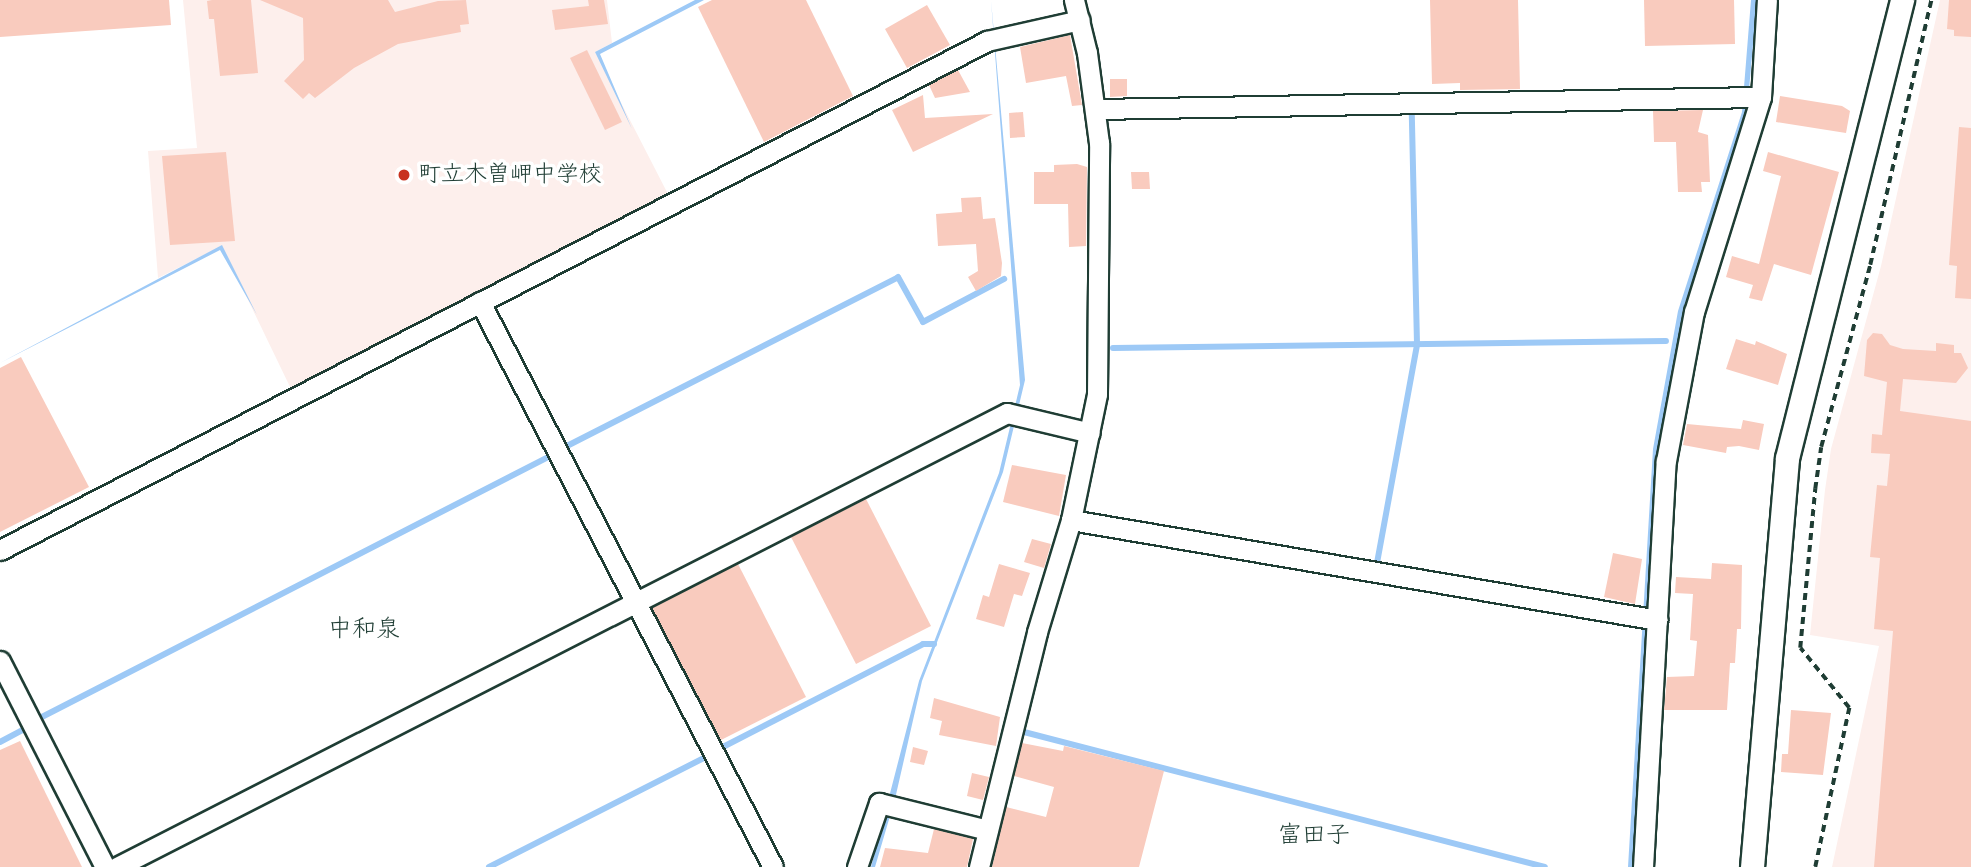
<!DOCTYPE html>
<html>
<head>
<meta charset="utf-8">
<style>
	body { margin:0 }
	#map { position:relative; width:1971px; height:867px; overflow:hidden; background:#fff; font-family:Mynerve,"Klee One",sans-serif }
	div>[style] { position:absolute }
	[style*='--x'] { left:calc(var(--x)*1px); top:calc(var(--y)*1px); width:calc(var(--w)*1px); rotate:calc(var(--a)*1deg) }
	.built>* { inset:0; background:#fdefec }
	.water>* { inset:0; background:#9dc9f6 }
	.stream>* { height:6px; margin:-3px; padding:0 3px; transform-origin:3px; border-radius:3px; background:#9dc9f6 }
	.building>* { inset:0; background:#f9cbbe }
	.path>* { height:3.5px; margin-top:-1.75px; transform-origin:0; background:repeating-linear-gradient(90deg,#1f3d34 0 7px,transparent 0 12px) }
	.roads { filter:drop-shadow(2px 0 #1f3d34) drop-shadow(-2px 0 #1f3d34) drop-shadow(0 2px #1f3d34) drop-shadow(0 -2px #1f3d34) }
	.minor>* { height:19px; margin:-9.5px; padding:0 9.5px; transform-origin:9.5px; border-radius:9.5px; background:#fff }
	.tertiary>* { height:23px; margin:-11.5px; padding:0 11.5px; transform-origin:11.5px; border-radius:11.5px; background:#fff }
	.dots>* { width:19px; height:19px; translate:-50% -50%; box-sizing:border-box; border:4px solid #fff; border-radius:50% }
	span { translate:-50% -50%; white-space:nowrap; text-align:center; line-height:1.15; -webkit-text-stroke:7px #fff; paint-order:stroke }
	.poi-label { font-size:23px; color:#1f3d34 }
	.left { translate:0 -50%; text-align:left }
	.neighbourhood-label { font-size:24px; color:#1f3d34 }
</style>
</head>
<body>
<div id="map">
	<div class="built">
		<div style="clip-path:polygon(183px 0,607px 0,612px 43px,595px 52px,670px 198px,292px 391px,222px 246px,158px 278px,148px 151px,197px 148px)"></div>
		<div style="clip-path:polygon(1940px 0,1971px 0,1971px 867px,1832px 867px,1879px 646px,1810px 635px,1825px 490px,1831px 449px,1881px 266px)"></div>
	</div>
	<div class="water">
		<div style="clip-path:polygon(695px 0,704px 0,600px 54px,632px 129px,595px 52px)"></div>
		<div style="clip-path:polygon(991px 0,1025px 380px,1003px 472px,922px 681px,895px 799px,875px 867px,871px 867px,919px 681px,999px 473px,1020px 385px)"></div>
		<div style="clip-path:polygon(1751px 0,1757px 0,1747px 112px,1683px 310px,1659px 449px,1634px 867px,1628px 867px,1653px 449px,1678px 311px,1742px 112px)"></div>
		<div style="clip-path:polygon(222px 245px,257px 315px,220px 250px,0 363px)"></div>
	</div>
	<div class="stream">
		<div style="--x:1113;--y:348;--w:553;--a:-0.73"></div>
		<div style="--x:563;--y:448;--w:376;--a:-27"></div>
		<div style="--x:898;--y:277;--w:51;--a:60.9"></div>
		<div style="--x:923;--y:322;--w:92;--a:-28"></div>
		<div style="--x:1377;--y:563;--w:223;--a:-79.6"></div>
		<div style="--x:1417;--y:344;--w:229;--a:-91.3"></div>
		<div style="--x:36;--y:720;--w:580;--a:-27.18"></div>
		<div style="--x:1024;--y:732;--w:538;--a:14.53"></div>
		<div style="--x:0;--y:742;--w:30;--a:-28"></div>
		<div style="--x:719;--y:749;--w:229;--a:-27.2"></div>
		<div style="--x:923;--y:644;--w:11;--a:0"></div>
		<div style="--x:489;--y:867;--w:246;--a:-26.9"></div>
	</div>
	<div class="building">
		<div style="clip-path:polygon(0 0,169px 0,171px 25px,0 37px)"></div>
		<div style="clip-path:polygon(212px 0,251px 0,258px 73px,220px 76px,214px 19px,209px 19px,207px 1px)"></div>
		<div style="clip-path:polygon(260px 0,388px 0,395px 12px,438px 1px,466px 0,469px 24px,460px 25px,461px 32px,398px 44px,354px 68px,315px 98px,309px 93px,303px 99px,284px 81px,304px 60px,303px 18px)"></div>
		<div style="clip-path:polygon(588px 0,604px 0,608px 24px,555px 30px,552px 10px,589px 6px)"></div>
		<div style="clip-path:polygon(712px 0,806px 0,853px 96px,764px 142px,698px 7px)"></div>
		<div style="clip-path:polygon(1430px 0,1518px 0,1520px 89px,1460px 90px,1460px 83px,1432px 84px)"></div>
		<div style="clip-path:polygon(1644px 0,1734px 0,1735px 44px,1645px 46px)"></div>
		<div style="clip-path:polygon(1949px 0,1971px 0,1971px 37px,1954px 36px,1954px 30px,1947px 29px)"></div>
		<div style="clip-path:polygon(927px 5px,950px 45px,907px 68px,885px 29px)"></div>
		<div style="clip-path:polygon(1070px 35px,1082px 105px,1072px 106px,1066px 76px,1026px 83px,1020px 47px)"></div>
		<div style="clip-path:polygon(587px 50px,622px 122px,605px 130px,570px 58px)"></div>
		<div style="clip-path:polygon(958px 70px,970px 92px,935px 98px,929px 85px)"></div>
		<div style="clip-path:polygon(1110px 79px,1127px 79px,1127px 96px,1110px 97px)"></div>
		<div style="clip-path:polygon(923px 95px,925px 118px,993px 114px,913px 152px,892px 110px)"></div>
		<div style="clip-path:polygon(1780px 96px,1842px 106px,1850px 111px,1846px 133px,1776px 122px)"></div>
		<div style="clip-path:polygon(1703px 110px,1698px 132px,1708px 135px,1710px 182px,1701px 182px,1702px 192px,1678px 192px,1676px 142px,1654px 142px,1653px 111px)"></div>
		<div style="clip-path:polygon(1023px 112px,1025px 137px,1010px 138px,1009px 113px)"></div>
		<div style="clip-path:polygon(1959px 127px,1971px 128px,1971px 299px,1955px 298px,1957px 266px,1949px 265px)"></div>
		<div style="clip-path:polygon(226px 152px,235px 241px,170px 245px,162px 156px)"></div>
		<div style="clip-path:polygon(1768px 152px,1839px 172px,1811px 275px,1774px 264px,1762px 301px,1749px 298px,1753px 285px,1726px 277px,1732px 256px,1759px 264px,1781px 176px,1763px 171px)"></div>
		<div style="clip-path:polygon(1077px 164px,1087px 167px,1086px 246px,1069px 247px,1068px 204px,1034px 204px,1034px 172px,1054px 172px,1054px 165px)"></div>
		<div style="clip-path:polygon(1131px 172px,1149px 172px,1150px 189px,1132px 189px)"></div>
		<div style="clip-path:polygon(981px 197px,983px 219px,995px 218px,1002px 263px,1001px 276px,976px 291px,968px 277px,978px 271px,976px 244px,938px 246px,936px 214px,962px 212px,961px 198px)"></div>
		<div style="clip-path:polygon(1873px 333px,1882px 334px,1890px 345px,1903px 349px,1936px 351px,1936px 343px,1954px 345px,1954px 353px,1961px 353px,1968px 368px,1956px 383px,1903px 379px,1900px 411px,1971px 421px,1971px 867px,1874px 867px,1893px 631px,1874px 629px,1880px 558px,1870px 557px,1877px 485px,1887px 486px,1890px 454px,1871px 453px,1872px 434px,1882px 435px,1887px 382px,1864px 376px,1867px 340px)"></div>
		<div style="clip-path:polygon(1736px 339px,1755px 345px,1756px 341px,1787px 354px,1778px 385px,1726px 369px)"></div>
		<div style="clip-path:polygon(21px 357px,89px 487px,0 532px,0 368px)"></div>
		<div style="clip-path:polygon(1743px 420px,1764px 424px,1759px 450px,1739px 446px,1727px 447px,1726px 453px,1683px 445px,1687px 424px,1741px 429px)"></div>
		<div style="clip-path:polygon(1012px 465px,1066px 475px,1059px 516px,1003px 502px)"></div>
		<div style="clip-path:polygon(866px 499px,931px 626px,856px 664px,791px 537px)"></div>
		<div style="clip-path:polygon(1032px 539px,1051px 544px,1044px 568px,1024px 562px)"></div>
		<div style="clip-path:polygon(1613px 553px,1642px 559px,1635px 604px,1604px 597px)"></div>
		<div style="clip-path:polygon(1712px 563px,1742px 565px,1741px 629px,1737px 629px,1735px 663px,1730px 663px,1727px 710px,1664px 710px,1667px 677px,1694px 676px,1697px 641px,1690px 640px,1693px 594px,1675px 593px,1676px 577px,1711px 579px)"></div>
		<div style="clip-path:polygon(738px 564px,806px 697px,721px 740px,652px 608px)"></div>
		<div style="clip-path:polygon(999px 564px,1030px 573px,1022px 596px,1014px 594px,1004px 627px,976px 619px,983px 595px,989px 597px)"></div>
		<div style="clip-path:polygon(934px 698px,1000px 717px,996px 746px,939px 735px,942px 721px,930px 718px)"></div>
		<div style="clip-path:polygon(1791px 710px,1831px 713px,1823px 775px,1781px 772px,1782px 754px,1788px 754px)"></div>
		<div style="clip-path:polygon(20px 741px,82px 867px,0 867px,0 750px)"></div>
		<div style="clip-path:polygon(1022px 743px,1063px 751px,1064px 746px,1164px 771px,1139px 867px,992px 867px,1006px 807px,1046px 817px,1054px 787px,1014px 776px)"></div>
		<div style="clip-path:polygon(913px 747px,928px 751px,924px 765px,910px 762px)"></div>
		<div style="clip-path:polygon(972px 773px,989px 777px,983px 800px,967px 796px)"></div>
		<div style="clip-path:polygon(934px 829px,973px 839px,967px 867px,880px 867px,885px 848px,928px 853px)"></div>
	</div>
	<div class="path">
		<div style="--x:1815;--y:867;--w:163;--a:-77.9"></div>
		<div style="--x:1849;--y:708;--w:77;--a:-129.2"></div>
		<div style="--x:1800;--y:648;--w:160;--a:-84.6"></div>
		<div style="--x:1815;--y:489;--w:42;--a:-81.9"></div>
		<div style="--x:1821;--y:447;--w:188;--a:-74.9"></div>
		<div style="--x:1870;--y:265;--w:272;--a:-77"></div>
	</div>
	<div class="roads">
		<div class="minor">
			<div style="--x:1097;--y:109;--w:664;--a:-1.04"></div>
			<div style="--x:480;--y:302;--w:636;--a:62.59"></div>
			<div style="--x:1071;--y:520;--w:595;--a:9.67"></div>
			<div style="--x:0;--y:550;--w:1111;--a:-27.28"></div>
			<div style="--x:987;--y:41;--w:95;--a:-12.7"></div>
			<div style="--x:0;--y:661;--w:231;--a:63"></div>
			<div style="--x:117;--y:867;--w:999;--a:-27.03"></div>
			<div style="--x:1007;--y:413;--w:85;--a:13.5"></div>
			<div style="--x:857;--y:867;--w:68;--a:-71"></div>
			<div style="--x:879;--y:803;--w:112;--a:13.9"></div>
			<div style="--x:979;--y:867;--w:242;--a:-76.1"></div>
			<div style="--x:1037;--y:632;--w:117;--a:-73.1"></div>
			<div style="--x:1071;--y:520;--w:129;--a:-78.3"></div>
			<div style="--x:1097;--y:394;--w:251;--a:-89.5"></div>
			<div style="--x:1099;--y:143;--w:91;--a:-97.6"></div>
			<div style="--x:1087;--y:53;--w:55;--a:-103.8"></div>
			<div style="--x:1643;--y:867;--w:407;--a:-86.8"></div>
			<div style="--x:1666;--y:461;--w:152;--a:-79.4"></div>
			<div style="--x:1694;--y:312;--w:225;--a:-72.7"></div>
			<div style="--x:1761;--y:97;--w:97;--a:-86.5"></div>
		</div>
		<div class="tertiary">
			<div style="--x:1752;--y:867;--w:410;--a:-85.1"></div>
			<div style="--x:1787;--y:458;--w:472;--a:-75.9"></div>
		</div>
	</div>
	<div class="dots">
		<div style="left:404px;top:175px;background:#c8321e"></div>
	</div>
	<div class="poi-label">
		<span class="left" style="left:418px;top:175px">町立木曽岬中学校</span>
	</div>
	<div class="neighbourhood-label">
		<span style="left:364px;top:630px">中和泉</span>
		<span style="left:1314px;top:836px">富田子</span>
	</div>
</div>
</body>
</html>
